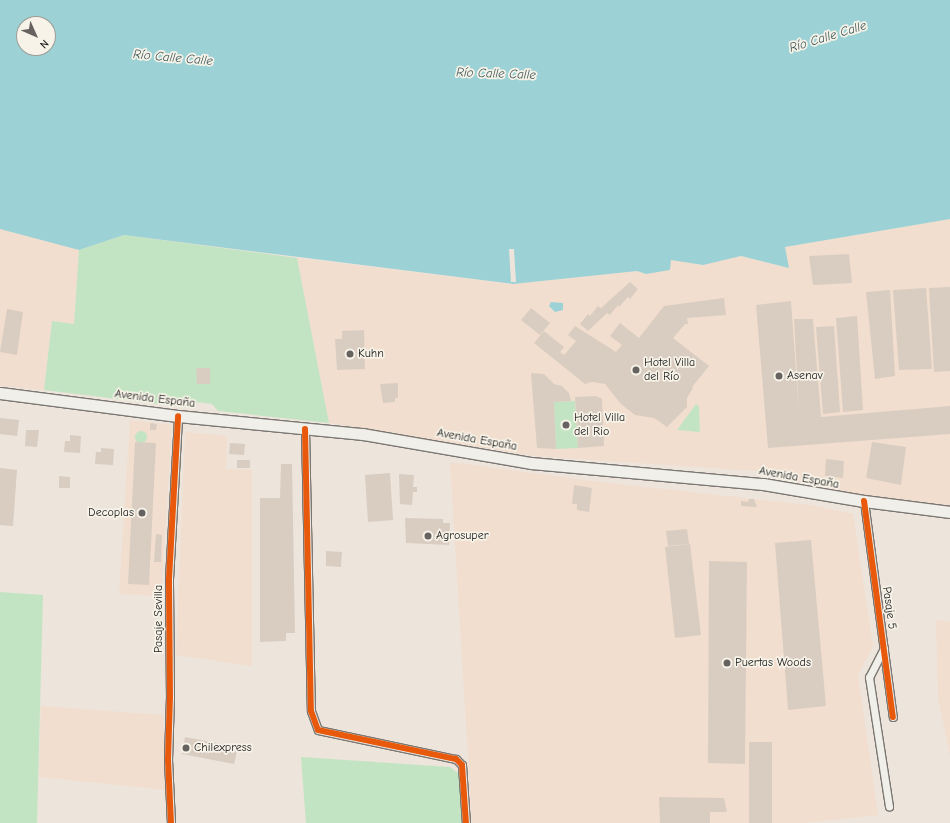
<!DOCTYPE html>
<html>
<head>
<meta charset="utf-8">
<style>
	body { margin:0 }
	#map { position:relative; width:950px; height:823px; overflow:hidden; background:#ede4db; font-family:"Comic Neue",sans-serif }
	div>[style] { position:absolute }
	[style*='--x'] { left:calc(var(--x)*1px); top:calc(var(--y)*1px); width:calc(var(--w)*1px); rotate:calc(var(--a)*1deg) }
	.built>* { inset:0; background:#f1dece }
	.green>* { inset:0; background:#c3e4c3 }
	.round { border-radius:50% }
	.water>* { inset:0; background:#9cd2d5 }
	.pier>* { inset:0; background:#ede4db }
	.building>* { inset:0; background:#d9cdc2 }
	.roads { filter:drop-shadow(1px 0 #7a7672) drop-shadow(-1px 0 #7a7672) drop-shadow(0 1px #7a7672) drop-shadow(0 -1px #7a7672) }
	.street>* { height:7px; margin:-3.5px; padding:0 3.5px; transform-origin:3.5px; border-radius:3.5px; background:#f1efea }
	.secondary>* { height:11px; margin:-5.5px; padding:0 5.5px; transform-origin:5.5px; border-radius:5.5px; background:#f1efea }
	.cycleway>* { height:6px; margin:-3px; padding:0 3px; transform-origin:3px; border-radius:3px; background:#e8590c }
	.dots>* { width:11px; height:11px; translate:-50% -50%; box-sizing:border-box; border:2px solid #f7f3e8; border-radius:50% }
	span { translate:-50% -50%; white-space:nowrap; text-align:center; line-height:1.15; -webkit-text-stroke:3.5px #f7f3e8; paint-order:stroke }
	.poi-label { font-size:12px; color:#1c1c1c }
	.left { translate:0 -50%; text-align:left }
	.right { translate:-100% -50%; text-align:right }
	.street-label { font-size:12px; color:#1c1c1c }
	.water-label { font-size:13px; color:#3d595c; font-style:italic }
	.north { position:absolute; left:16px; top:16px; width:40px; height:40px; box-sizing:border-box; background:#f7f3e8; border:1px solid #9f9d96; border-radius:50%; rotate:135deg; font-size:11px; font-weight:700; line-height:16px; text-align:center; color:#1c1c1c }
	.north::after { content:''; display:block; margin:auto; width:14px; height:18px; background:#65625f; clip-path:polygon(50% 0,100% 100%,50% 72%,0 100%) }
</style>
</head>
<body>
<div id="map">
	<div class="built">
		<div style="clip-path:polygon(950px 219px,950px 505px,863px 497px,756px 471px,535px 456px,329px 423px,297px 258px,513px 284px,637px 271px,646px 274px,671px 260px,703px 265px,741px 256px,788px 268px,784px 247px)"></div>
		<div style="clip-path:polygon(0 229px,79px 250px,74px 325px,52px 321px,44px 390px,0 386px)"></div>
		<div style="clip-path:polygon(130px 420px,172px 425px,161px 596px,119px 594px)"></div>
		<div style="clip-path:polygon(185px 432px,227px 436px,226px 469px,252px 470px,252px 666px,176px 655px)"></div>
		<div style="clip-path:polygon(450px 462px,600px 482px,810px 505px,853px 514px,873px 646px,858px 675px,878px 815px,804px 823px,472px 823px)"></div>
		<div style="clip-path:polygon(936px 620px,950px 622px,950px 755px,938px 698px)"></div>
		<div style="clip-path:polygon(41px 706px,163px 715px,166px 790px,39px 777px)"></div>
	</div>
	<div class="green">
		<div style="clip-path:polygon(124px 235px,297px 258px,329px 423px,218px 411px,212px 404px,197px 402px,191px 408px,44px 390px,52px 321px,74px 324px,79px 250px)"></div>
		<div style="clip-path:polygon(575px 401px,578px 448px,556px 449px,554px 402px)"></div>
		<div style="clip-path:polygon(696px 404px,699px 407px,700px 432px,677px 430px)"></div>
		<div class="round" style="left:135px;top:431px;width:12px;height:12px"></div>
		<div style="clip-path:polygon(0 592px,43px 595px,37px 823px,0 823px)"></div>
		<div style="clip-path:polygon(301px 757px,450px 767px,459px 774px,462px 823px,306px 823px)"></div>
	</div>
	<div class="water">
		<div style="clip-path:polygon(evenodd,0 0,950px 0,950px 219px,785px 247px,789px 268px,741px 256px,703px 265px,671px 260px,670px 270px,646px 274px,637px 271px,513px 284px,124px 235px,79px 250px,0 229px,0 0,24px 24px,48px 24px,48px 48px,24px 48px,24px 24px)"></div>
		<div style="clip-path:polygon(551px 302px,563px 303px,563px 310px,555px 312px,549px 306px)"></div>
	</div>
	<div class="pier">
		<div style="clip-path:polygon(509px 249px,514px 249px,516px 282px,511px 282px)"></div>
	</div>
	<div class="building">
		<div style="clip-path:polygon(849px 254px,852px 283px,813px 285px,809px 256px)"></div>
		<div style="clip-path:polygon(630px 282px,638px 289px,630px 299px,628px 297px,619px 307px,618px 305px,610px 315px,607px 313px,588px 331px,580px 324px,588px 314px,590px 316px,598px 306px,601px 308px)"></div>
		<div style="clip-path:polygon(950px 287px,950px 371px,934px 372px,929px 288px)"></div>
		<div style="clip-path:polygon(926px 288px,932px 369px,899px 370px,893px 290px)"></div>
		<div style="clip-path:polygon(890px 290px,895px 376px,875px 379px,866px 292px)"></div>
		<div style="clip-path:polygon(724px 298px,726px 315px,687px 318px,688px 324px,685px 324px,673px 338px,709px 366px,692px 387px,693px 388px,687px 398px,687px 407px,667px 427px,654px 418px,635px 415px,621px 404px,605px 384px,592px 382px,585px 384px,534px 343px,544px 331px,564px 347px,560px 352px,564px 355px,576px 341px,568px 335px,575px 326px,616px 352px,622px 345px,610px 336px,620px 323px,639px 338px,664px 306px)"></div>
		<div style="clip-path:polygon(791px 301px,799px 413px,794px 319px,813px 319px,821px 417px,950px 406px,950px 434px,768px 448px,756px 305px)"></div>
		<div style="clip-path:polygon(531px 308px,550px 323px,540px 335px,521px 320px)"></div>
		<div style="clip-path:polygon(7px 309px,23px 312px,17px 355px,0 352px)"></div>
		<div style="clip-path:polygon(857px 316px,863px 410px,843px 412px,836px 318px)"></div>
		<div style="clip-path:polygon(834px 326px,840px 412px,823px 414px,816px 327px)"></div>
		<div style="clip-path:polygon(364px 330px,365px 369px,337px 370px,335px 339px,342px 339px,342px 331px)"></div>
		<div style="clip-path:polygon(196px 368px,210px 368px,210px 384px,197px 384px)"></div>
		<div style="clip-path:polygon(531px 373px,544px 374px,554px 384px,562px 386px,569px 393px,571px 401px,554px 402px,556px 449px,537px 448px)"></div>
		<div style="clip-path:polygon(398px 383px,398px 398px,395px 398px,395px 402px,383px 403px,380px 384px)"></div>
		<div style="clip-path:polygon(596px 396px,602px 399px,604px 446px,578px 448px,575px 397px)"></div>
		<div style="clip-path:polygon(0 418px,19px 420px,17px 436px,0 434px)"></div>
		<div style="clip-path:polygon(150px 423px,157px 424px,156px 430px,150px 430px)"></div>
		<div style="clip-path:polygon(26px 430px,39px 430px,37px 447px,25px 446px)"></div>
		<div style="clip-path:polygon(70px 435px,81px 436px,80px 453px,64px 452px,65px 441px,70px 441px)"></div>
		<div style="clip-path:polygon(135px 442px,156px 443px,149px 585px,128px 584px)"></div>
		<div style="clip-path:polygon(872px 442px,906px 447px,901px 485px,866px 478px)"></div>
		<div style="clip-path:polygon(230px 443px,245px 444px,244px 455px,229px 454px)"></div>
		<div style="clip-path:polygon(101px 448px,114px 449px,113px 465px,95px 464px,96px 452px,101px 452px)"></div>
		<div style="clip-path:polygon(826px 459px,844px 461px,843px 478px,825px 476px)"></div>
		<div style="clip-path:polygon(237px 460px,250px 460px,250px 468px,237px 468px)"></div>
		<div style="clip-path:polygon(281px 464px,292px 464px,295px 633px,286px 633px,286px 641px,260px 642px,260px 498px,280px 498px)"></div>
		<div style="clip-path:polygon(0 468px,17px 470px,13px 526px,0 525px)"></div>
		<div style="clip-path:polygon(390px 473px,393px 520px,368px 522px,365px 475px)"></div>
		<div style="clip-path:polygon(399px 474px,414px 475px,413px 487px,417px 487px,417px 492px,413px 492px,412px 505px,400px 504px)"></div>
		<div style="clip-path:polygon(59px 476px,70px 477px,70px 488px,59px 488px)"></div>
		<div style="clip-path:polygon(574px 485px,592px 488px,589px 512px,577px 510px,577px 504px,572px 504px)"></div>
		<div style="clip-path:polygon(749px 499px,754px 499px,757px 507px,741px 506px,741px 501px,748px 502px)"></div>
		<div style="clip-path:polygon(405px 518px,443px 519px,443px 523px,450px 523px,449px 545px,406px 543px)"></div>
		<div style="clip-path:polygon(687px 529px,689px 544px,668px 546px,666px 531px)"></div>
		<div style="clip-path:polygon(156px 534px,162px 535px,161px 562px,154px 562px)"></div>
		<div style="clip-path:polygon(811px 540px,826px 706px,788px 710px,775px 543px)"></div>
		<div style="clip-path:polygon(690px 544px,701px 635px,675px 638px,665px 547px)"></div>
		<div style="clip-path:polygon(326px 551px,342px 552px,341px 567px,326px 566px)"></div>
		<div style="clip-path:polygon(709px 561px,747px 562px,745px 764px,708px 763px)"></div>
		<div style="clip-path:polygon(185px 737px,238px 747px,234px 764px,182px 754px)"></div>
		<div style="clip-path:polygon(749px 742px,772px 742px,772px 823px,749px 823px)"></div>
		<div style="clip-path:polygon(659px 797px,724px 798px,727px 812px,710px 812px,710px 823px,660px 823px)"></div>
	</div>
	<div class="roads">
		<div class="street">
			<div style="--x:305;--y:429;--w:282;--a:88.8"></div>
			<div style="--x:311;--y:711;--w:20;--a:70"></div>
			<div style="--x:318;--y:730;--w:141;--a:11.9"></div>
			<div style="--x:456;--y:759;--w:8;--a:45"></div>
			<div style="--x:462;--y:765;--w:58;--a:86.1"></div>
			<div style="--x:864;--y:501;--w:218;--a:82.4"></div>
			<div style="--x:884;--y:648;--w:33;--a:117"></div>
			<div style="--x:869;--y:677;--w:131;--a:81.2"></div>
			<div style="--x:171;--y:823;--w:63;--a:-92.7"></div>
			<div style="--x:168;--y:760;--w:62;--a:-88.2"></div>
			<div style="--x:170;--y:698;--w:119;--a:-90.5"></div>
			<div style="--x:169;--y:579;--w:163;--a:-86.8"></div>
		</div>
		<div class="secondary">
			<div style="--x:0;--y:393;--w:179;--a:7.4"></div>
			<div style="--x:178;--y:416;--w:186;--a:5.6"></div>
			<div style="--x:363;--y:434;--w:170;--a:9.8"></div>
			<div style="--x:531;--y:463;--w:233;--a:5.2"></div>
			<div style="--x:763;--y:484;--w:102;--a:9.6"></div>
			<div style="--x:864;--y:501;--w:87;--a:7.3"></div>
		</div>
	</div>
	<div class="cycleway">
		<div style="--x:305;--y:429;--w:282;--a:88.8"></div>
		<div style="--x:311;--y:711;--w:20;--a:70"></div>
		<div style="--x:318;--y:730;--w:141;--a:11.9"></div>
		<div style="--x:456;--y:759;--w:8;--a:45"></div>
		<div style="--x:462;--y:765;--w:58;--a:86.1"></div>
		<div style="--x:864;--y:501;--w:218;--a:82.4"></div>
		<div style="--x:171;--y:823;--w:63;--a:-92.7"></div>
		<div style="--x:168;--y:760;--w:62;--a:-88.2"></div>
		<div style="--x:170;--y:698;--w:119;--a:-90.5"></div>
		<div style="--x:169;--y:579;--w:163;--a:-86.8"></div>
	</div>
	<div class="dots">
		<div style="left:350px;top:354px;background:#65625f"></div>
		<div style="left:636px;top:370px;background:#65625f"></div>
		<div style="left:779px;top:376px;background:#65625f"></div>
		<div style="left:566px;top:425px;background:#65625f"></div>
		<div style="left:142px;top:513px;background:#65625f"></div>
		<div style="left:428px;top:536px;background:#65625f"></div>
		<div style="left:727px;top:663px;background:#65625f"></div>
		<div style="left:186px;top:748px;background:#65625f"></div>
	</div>
	<div class="poi-label">
		<span class="left" style="left:358px;top:354px">Kuhn</span>
		<span class="left" style="left:644px;top:370px">Hotel Villa<br>del Río</span>
		<span class="left" style="left:787px;top:376px">Asenav</span>
		<span class="left" style="left:574px;top:425px">Hotel Villa<br>del Rio</span>
		<span class="right" style="left:134px;top:513px">Decoplas</span>
		<span class="left" style="left:436px;top:536px">Agrosuper</span>
		<span class="left" style="left:735px;top:663px">Puertas Woods</span>
		<span class="left" style="left:194px;top:748px">Chilexpress</span>
	</div>
	<div class="street-label">
		<span style="left:155px;top:399px;rotate:7deg">Avenida España</span>
		<span style="left:477px;top:440px;rotate:10deg">Avenida España</span>
		<span style="left:799px;top:478px;rotate:10deg">Avenida España</span>
		<span style="left:889px;top:608px;rotate:82deg">Pasaje 5</span>
		<span style="left:159px;top:619px;rotate:-90deg">Pasaje Sevilla</span>
	</div>
	<div class="water-label">
		<span style="left:828px;top:37px;rotate:-17deg">Río Calle Calle</span>
		<span style="left:173px;top:58px;rotate:5deg">Río Calle Calle</span>
		<span style="left:496px;top:74px;rotate:2deg">Río Calle Calle</span>
	</div>
	<div class="north">N</div>
</div>
</body>
</html>
